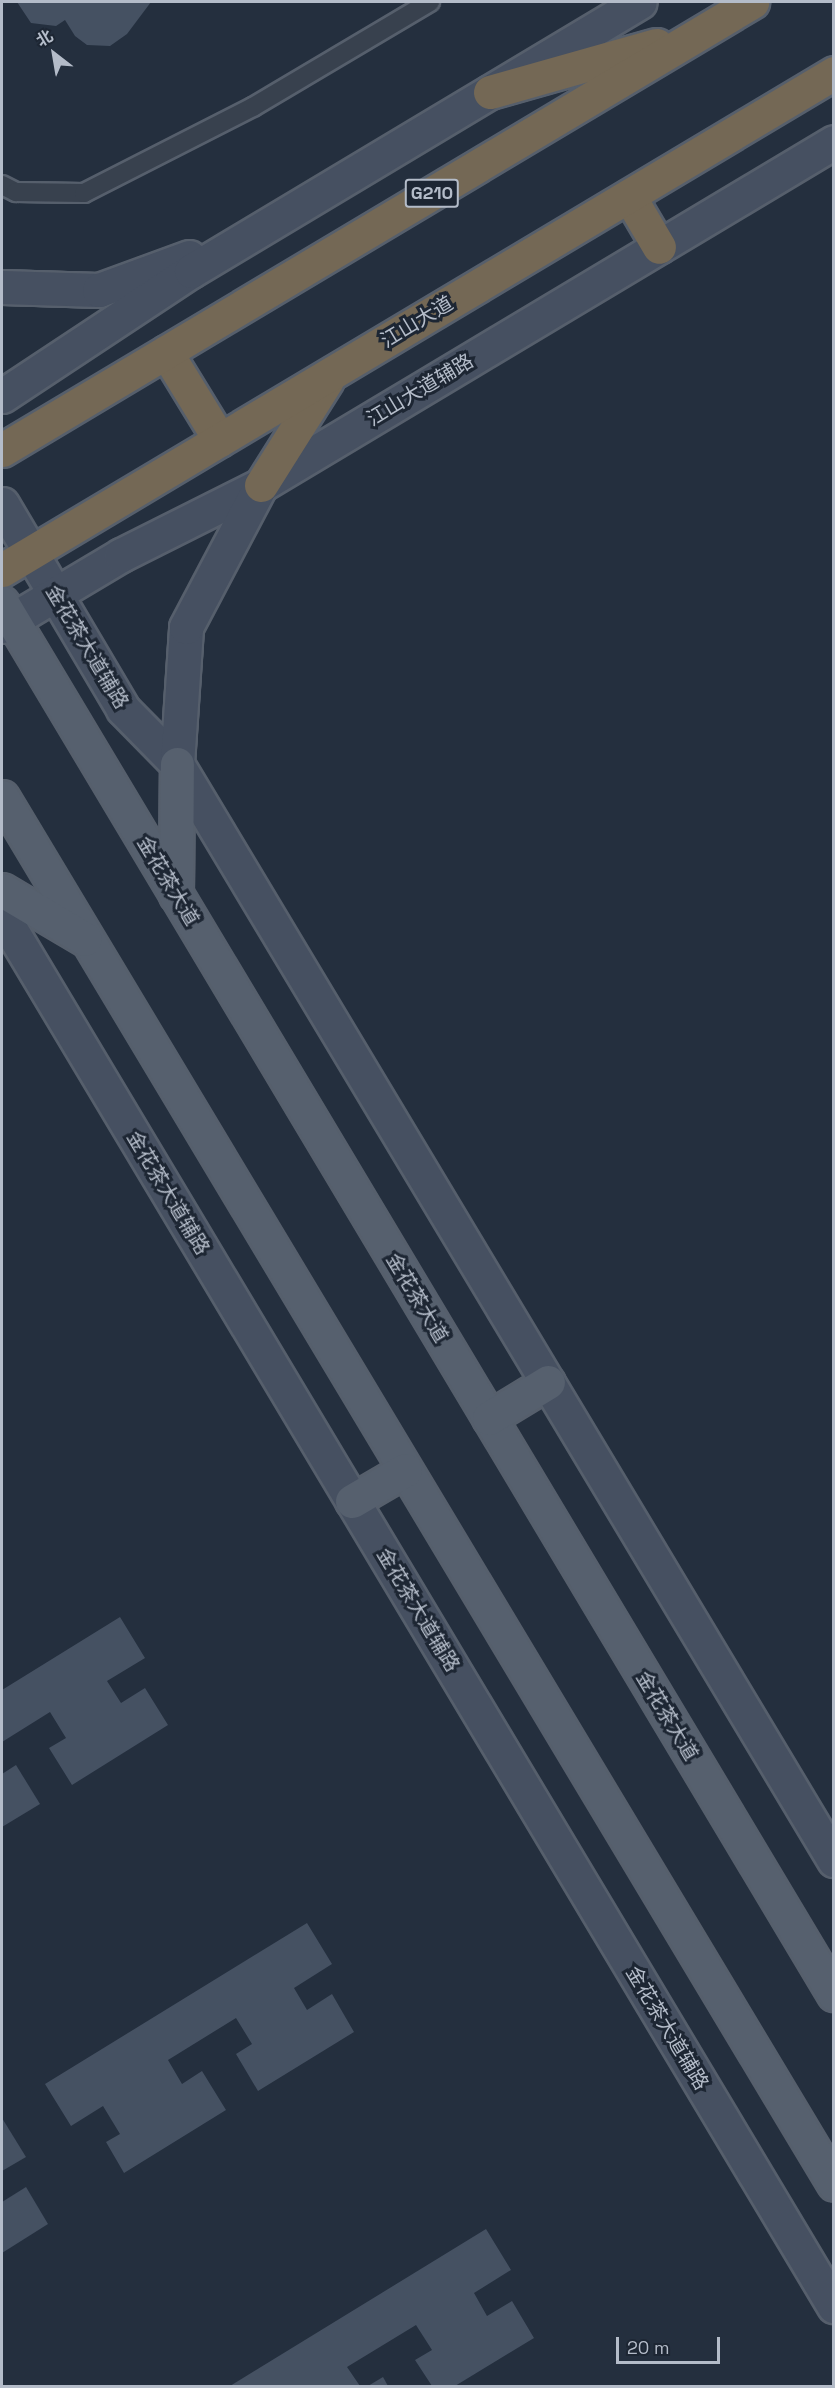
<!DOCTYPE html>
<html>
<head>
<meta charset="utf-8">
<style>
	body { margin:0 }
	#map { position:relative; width:835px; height:2388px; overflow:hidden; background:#242f3e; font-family:"Space Grotesk","Noto Sans SC",sans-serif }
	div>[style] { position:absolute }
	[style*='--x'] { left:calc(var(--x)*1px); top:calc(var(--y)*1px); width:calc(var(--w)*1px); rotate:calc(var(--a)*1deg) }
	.building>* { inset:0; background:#455162 }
	.roads { filter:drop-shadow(2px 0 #565f6c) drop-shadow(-2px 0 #565f6c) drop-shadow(0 2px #565f6c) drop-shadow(0 -2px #565f6c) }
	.lane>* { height:18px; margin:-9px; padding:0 9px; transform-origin:9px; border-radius:9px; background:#38414e }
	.secondary>* { height:33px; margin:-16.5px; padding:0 16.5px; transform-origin:16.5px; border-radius:16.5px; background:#465061 }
	.primary>* { height:33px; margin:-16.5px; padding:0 16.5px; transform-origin:16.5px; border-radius:16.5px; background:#56606e }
	.highway>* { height:33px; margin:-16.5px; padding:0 16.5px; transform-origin:16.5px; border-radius:16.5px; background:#746855 }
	span { translate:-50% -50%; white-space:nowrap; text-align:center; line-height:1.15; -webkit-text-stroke:6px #1d2633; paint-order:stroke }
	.shield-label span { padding:2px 4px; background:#1d2633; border:2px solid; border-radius:4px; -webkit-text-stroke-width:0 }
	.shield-label { font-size:18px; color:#b4bcc9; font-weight:700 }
	.street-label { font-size:20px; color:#b4bcc9 }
	.frame { position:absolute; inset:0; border:3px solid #b4bcc9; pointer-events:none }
	.north { position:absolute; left:24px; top:24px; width:60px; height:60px; -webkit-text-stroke:4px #1d2633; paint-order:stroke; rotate:329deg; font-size:16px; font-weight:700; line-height:24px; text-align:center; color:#b4bcc9 }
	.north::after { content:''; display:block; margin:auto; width:21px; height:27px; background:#b4bcc9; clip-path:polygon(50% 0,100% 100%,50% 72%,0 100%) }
	.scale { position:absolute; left:616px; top:2337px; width:104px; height:27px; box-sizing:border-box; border:3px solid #b4bcc9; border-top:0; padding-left:8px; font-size:18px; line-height:21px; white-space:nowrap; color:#b4bcc9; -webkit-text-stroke:4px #1d2633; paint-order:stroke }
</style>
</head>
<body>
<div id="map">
	<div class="building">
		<div style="clip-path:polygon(17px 2px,151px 2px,127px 34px,110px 46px,87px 45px,75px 36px,65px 20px,56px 26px,31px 23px)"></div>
		<div style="clip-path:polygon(120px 1617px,145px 1658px,107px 1681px,121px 1703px,145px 1688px,168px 1725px,72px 1785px,49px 1748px,66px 1738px,50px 1712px,2px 1742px,2px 1690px)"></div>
		<div style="clip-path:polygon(16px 1765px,40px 1804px,2px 1827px,2px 1774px)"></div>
		<div style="clip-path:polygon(307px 1923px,332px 1964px,294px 1988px,307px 2010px,332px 1994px,354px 2032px,258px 2091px,236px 2054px,252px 2044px,236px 2018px,168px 2060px,182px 2084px,202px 2071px,226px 2110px,124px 2173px,106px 2142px,120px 2134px,103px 2106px,71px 2126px,45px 2084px)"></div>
		<div style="clip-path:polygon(2px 2118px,26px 2157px,2px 2171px)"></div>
		<div style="clip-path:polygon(26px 2187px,48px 2224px,2px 2253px,2px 2202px)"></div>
		<div style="clip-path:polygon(486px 2229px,511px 2270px,474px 2293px,487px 2316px,512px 2301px,534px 2338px,455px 2386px,432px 2386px,415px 2360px,432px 2350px,416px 2325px,347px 2367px,360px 2386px,230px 2386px)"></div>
		<div style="clip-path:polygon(383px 2377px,388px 2386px,368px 2386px)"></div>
	</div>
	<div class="roads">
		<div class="lane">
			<div style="--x:2;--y:185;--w:16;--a:27"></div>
			<div style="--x:16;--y:192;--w:68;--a:0.8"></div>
			<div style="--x:84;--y:193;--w:190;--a:-27"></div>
			<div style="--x:253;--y:107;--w:206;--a:-30.7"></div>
		</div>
		<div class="secondary">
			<div style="--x:2;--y:287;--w:97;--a:1.8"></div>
			<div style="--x:99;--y:290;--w:96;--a:-20.1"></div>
			<div style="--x:2;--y:396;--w:227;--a:-33.5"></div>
			<div style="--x:191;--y:271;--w:523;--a:-30.93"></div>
			<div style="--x:2;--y:504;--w:238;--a:59.4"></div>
			<div style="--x:123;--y:709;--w:77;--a:45.5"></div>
			<div style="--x:177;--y:764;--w:1278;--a:59.06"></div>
			<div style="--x:2;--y:626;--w:139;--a:-30.8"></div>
			<div style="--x:121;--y:555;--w:157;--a:-26.6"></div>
			<div style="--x:261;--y:485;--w:668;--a:-30.9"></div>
			<div style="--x:177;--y:764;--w:137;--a:-86.2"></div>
			<div style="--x:186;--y:627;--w:161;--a:-62.2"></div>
			<div style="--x:2;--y:915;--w:1621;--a:59.12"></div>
		</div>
		<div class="primary">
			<div style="--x:2;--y:603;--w:1621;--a:59.12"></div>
			<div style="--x:2;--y:797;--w:1617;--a:59.04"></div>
			<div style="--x:2;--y:890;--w:96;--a:30.6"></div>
			<div style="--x:176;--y:895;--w:131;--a:-89.6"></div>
			<div style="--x:489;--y:1418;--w:69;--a:-31.4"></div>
			<div style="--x:352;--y:1501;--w:61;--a:-30.3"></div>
		</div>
		<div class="highway">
			<div style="--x:490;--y:92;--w:173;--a:-15.8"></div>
			<div style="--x:629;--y:196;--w:59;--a:59.5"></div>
			<div style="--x:166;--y:352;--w:103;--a:58.5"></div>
			<div style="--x:2;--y:450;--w:874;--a:-30.85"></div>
			<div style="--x:261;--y:485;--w:124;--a:-57.8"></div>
			<div style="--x:2;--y:570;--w:969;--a:-30.85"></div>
		</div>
	</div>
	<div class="shield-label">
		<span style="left:432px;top:193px">G210</span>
	</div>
	<div class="street-label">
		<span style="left:417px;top:322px;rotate:-31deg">江山大道</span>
		<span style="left:420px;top:390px;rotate:-31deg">江山大道辅路</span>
		<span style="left:87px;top:647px;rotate:59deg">金花茶大道辅路</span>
		<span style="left:168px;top:881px;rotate:59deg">金花茶大道</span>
		<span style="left:168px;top:1193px;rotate:59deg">金花茶大道辅路</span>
		<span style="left:417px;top:1298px;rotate:59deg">金花茶大道</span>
		<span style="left:418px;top:1610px;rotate:59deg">金花茶大道辅路</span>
		<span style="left:667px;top:1716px;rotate:59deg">金花茶大道</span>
		<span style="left:667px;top:2028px;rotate:59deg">金花茶大道辅路</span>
	</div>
	<div class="frame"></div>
	<div class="north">北</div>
	<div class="scale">20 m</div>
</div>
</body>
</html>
